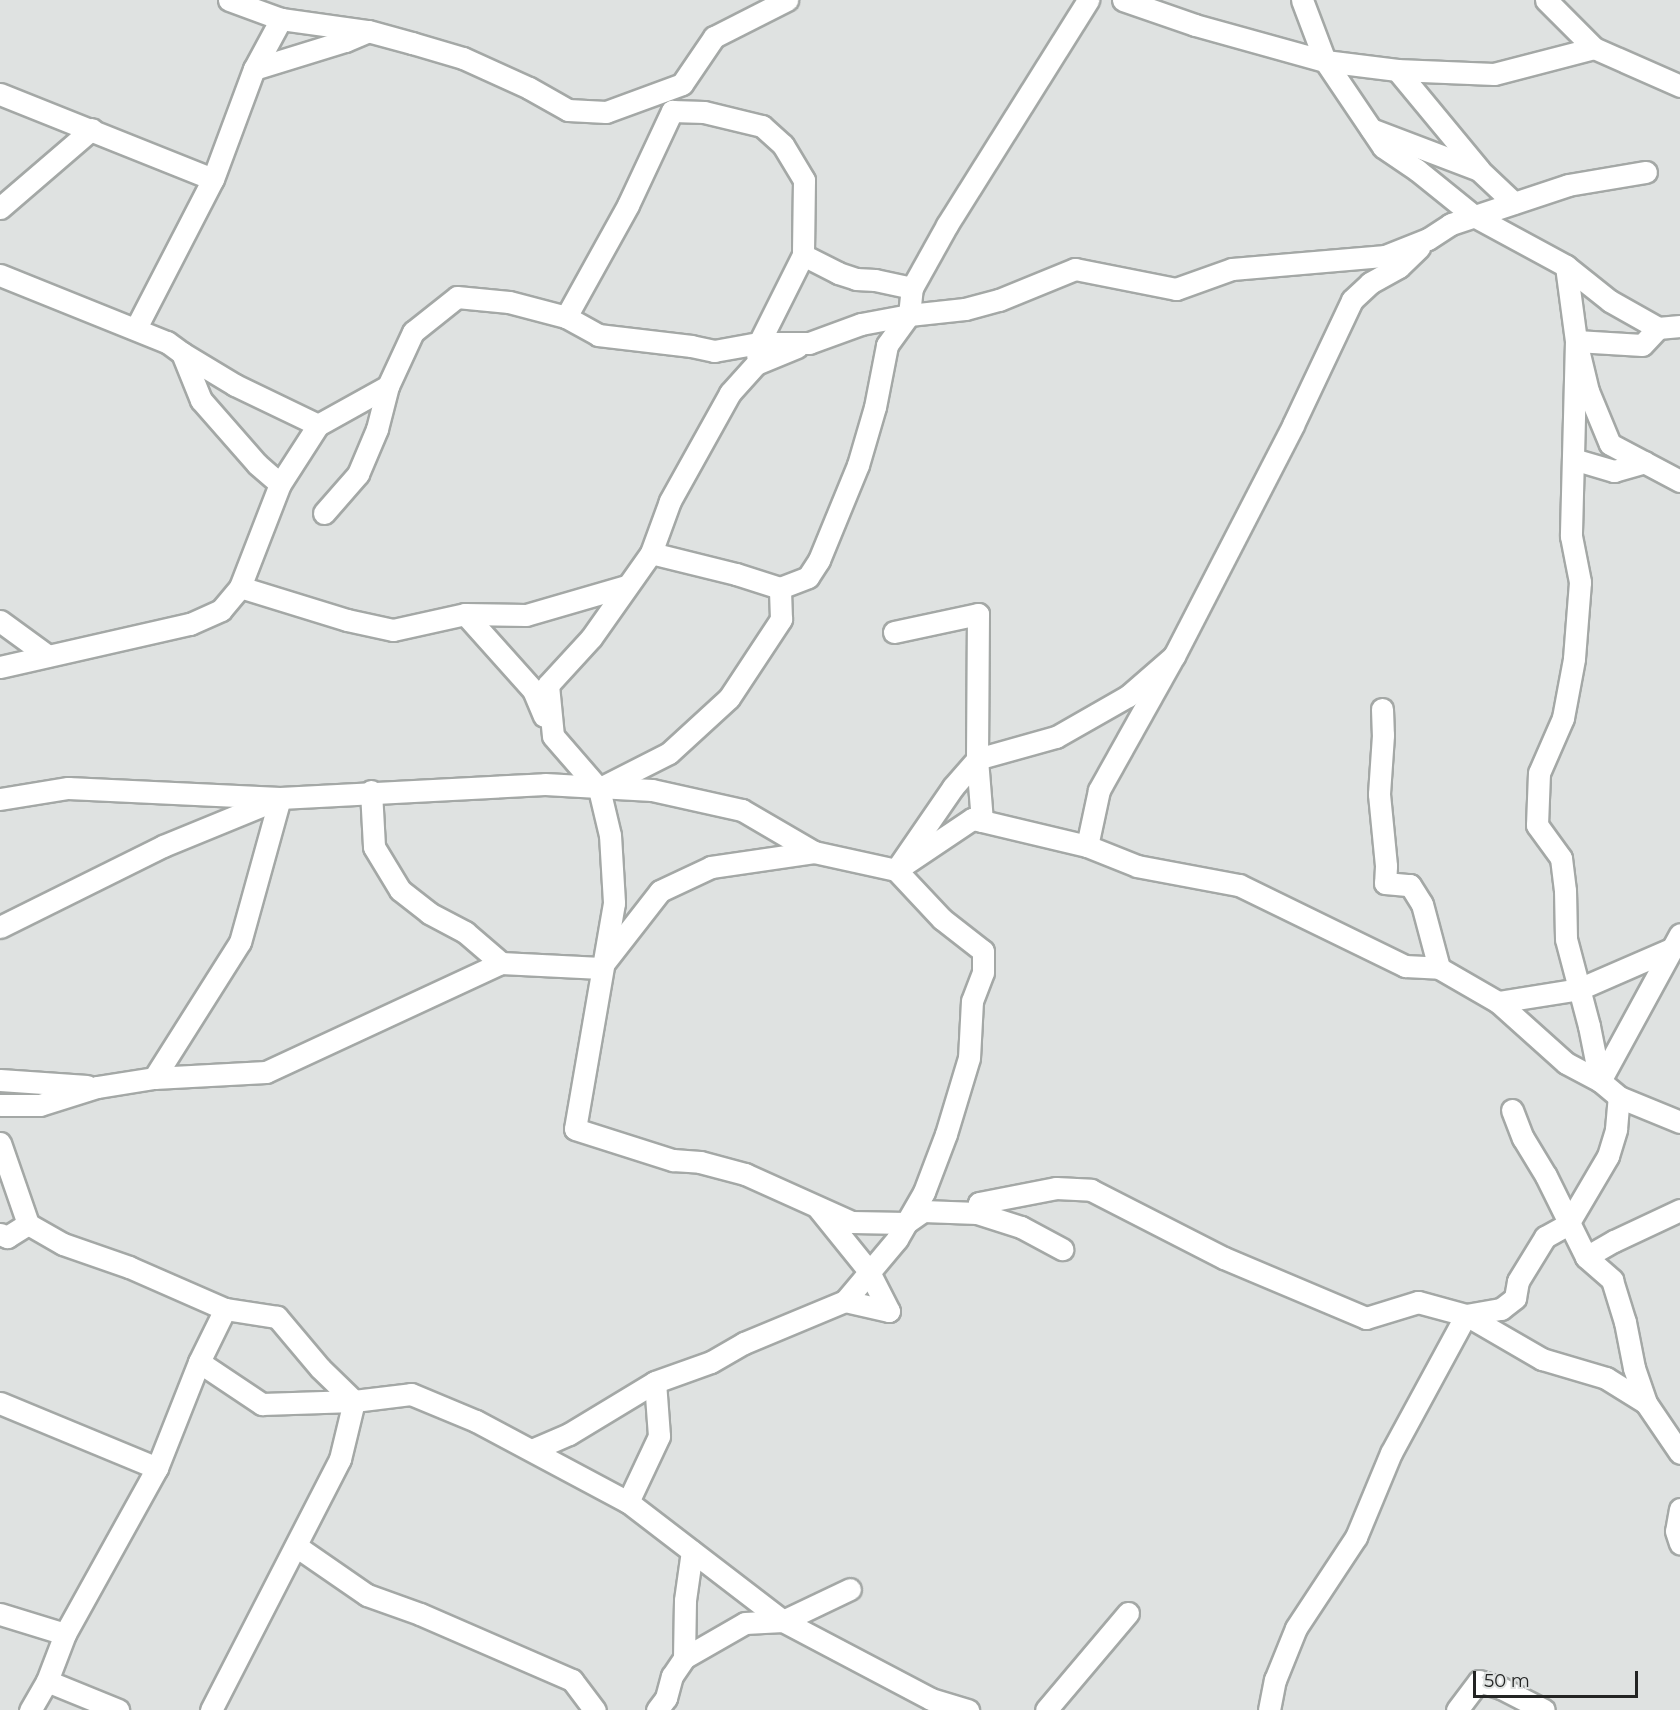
<!DOCTYPE html>
<html>
<head>
<meta charset="utf-8">
<style>
	body { margin:0 }
	#map { position:relative; width:1680px; height:1710px; overflow:hidden; background:#dfe2e1; font-family:Montserrat,sans-serif }
	div>[style] { position:absolute }
	[style*='--x'] { left:calc(var(--x)*1px); top:calc(var(--y)*1px); width:calc(var(--w)*1px); rotate:calc(var(--a)*1deg) }
	.roads { filter:drop-shadow(2px 0 #a4a8a6) drop-shadow(-2px 0 #a4a8a6) drop-shadow(0 2px #a4a8a6) drop-shadow(0 -2px #a4a8a6) }
	.street>* { height:21px; margin:-10.5px; padding:0 10.5px; transform-origin:10.5px; border-radius:10.5px; background:#fff }
	span { translate:-50% -50%; white-space:nowrap; text-align:center; line-height:1.15; -webkit-text-stroke:6px #dfe2e1; paint-order:stroke }
	.scale { position:absolute; left:1473px; top:1671px; width:165px; height:27px; box-sizing:border-box; border:3px solid #232423; border-top:0; padding-left:8px; font-size:18px; line-height:21px; white-space:nowrap; color:#232423; -webkit-text-stroke:4px #dfe2e1; paint-order:stroke }
</style>
</head>
<body>
<div id="map">
	<div class="roads">
		<div class="street">
			<div style="--x:229;--y:0;--w:55;--a:20.1"></div>
			<div style="--x:281;--y:19;--w:88;--a:7.9"></div>
			<div style="--x:368;--y:31;--w:46;--a:15.3"></div>
			<div style="--x:412;--y:43;--w:53;--a:16.4"></div>
			<div style="--x:463;--y:58;--w:72;--a:24.4"></div>
			<div style="--x:529;--y:88;--w:45;--a:29.4"></div>
			<div style="--x:568;--y:110;--w:38;--a:3"></div>
			<div style="--x:606;--y:112;--w:81;--a:-20.2"></div>
			<div style="--x:682;--y:84;--w:57;--a:-55.8"></div>
			<div style="--x:714;--y:37;--w:82;--a:-26.9"></div>
			<div style="--x:1123;--y:0;--w:76;--a:19.1"></div>
			<div style="--x:1195;--y:25;--w:135;--a:15.5"></div>
			<div style="--x:1325;--y:61;--w:73;--a:7.1"></div>
			<div style="--x:1397;--y:70;--w:97;--a:2.4"></div>
			<div style="--x:1494;--y:74;--w:103;--a:-14.6"></div>
			<div style="--x:1302;--y:0;--w:65;--a:69.3"></div>
			<div style="--x:1325;--y:61;--w:104;--a:56"></div>
			<div style="--x:1383;--y:147;--w:41;--a:34.1"></div>
			<div style="--x:1417;--y:170;--w:73;--a:38.9"></div>
			<div style="--x:1474;--y:216;--w:105;--a:28.5"></div>
			<div style="--x:1566;--y:266;--w:56;--a:38.5"></div>
			<div style="--x:1610;--y:301;--w:55;--a:29.4"></div>
			<div style="--x:1658;--y:328;--w:23;--a:133"></div>
			<div style="--x:1642;--y:345;--w:66;--a:-176.5"></div>
			<div style="--x:1576;--y:341;--w:51;--a:76.5"></div>
			<div style="--x:1588;--y:391;--w:57;--a:67.5"></div>
			<div style="--x:1610;--y:444;--w:79;--a:27.9"></div>
			<div style="--x:1546;--y:0;--w:68;--a:45"></div>
			<div style="--x:1594;--y:48;--w:94;--a:23.8"></div>
			<div style="--x:254;--y:69;--w:95;--a:-17.1"></div>
			<div style="--x:345;--y:41;--w:25;--a:-23"></div>
			<div style="--x:1397;--y:70;--w:129;--a:50.4"></div>
			<div style="--x:0;--y:94;--w:229;--a:21.8"></div>
			<div style="--x:1371;--y:129;--w:116;--a:20.8"></div>
			<div style="--x:1479;--y:170;--w:48;--a:43.3"></div>
			<div style="--x:0;--y:208;--w:121;--a:-40.7"></div>
			<div style="--x:803;--y:255;--w:39;--a:27"></div>
			<div style="--x:838;--y:273;--w:19;--a:18"></div>
			<div style="--x:856;--y:279;--w:19;--a:3"></div>
			<div style="--x:875;--y:280;--w:38;--a:12"></div>
			<div style="--x:1566;--y:266;--w:76;--a:82.4"></div>
			<div style="--x:1576;--y:341;--w:195;--a:91.5"></div>
			<div style="--x:1571;--y:536;--w:47;--a:78.9"></div>
			<div style="--x:1580;--y:582;--w:77;--a:94.5"></div>
			<div style="--x:1574;--y:659;--w:60;--a:100.6"></div>
			<div style="--x:1563;--y:718;--w:60;--a:113.6"></div>
			<div style="--x:1539;--y:773;--w:52;--a:92.2"></div>
			<div style="--x:1537;--y:825;--w:41;--a:54"></div>
			<div style="--x:1561;--y:858;--w:32;--a:83"></div>
			<div style="--x:1565;--y:890;--w:49;--a:88.8"></div>
			<div style="--x:1566;--y:939;--w:90;--a:75.2"></div>
			<div style="--x:1589;--y:1026;--w:56;--a:78.7"></div>
			<div style="--x:0;--y:275;--w:180;--a:21.9"></div>
			<div style="--x:167;--y:342;--w:19;--a:36"></div>
			<div style="--x:182;--y:353;--w:62;--a:31.1"></div>
			<div style="--x:235;--y:385;--w:92;--a:25.7"></div>
			<div style="--x:566;--y:317;--w:128;--a:-61"></div>
			<div style="--x:628;--y:205;--w:104;--a:-64.9"></div>
			<div style="--x:672;--y:111;--w:32;--a:2"></div>
			<div style="--x:704;--y:112;--w:60;--a:13.6"></div>
			<div style="--x:762;--y:126;--w:28;--a:42"></div>
			<div style="--x:783;--y:145;--w:41;--a:59"></div>
			<div style="--x:804;--y:180;--w:75;--a:90.8"></div>
			<div style="--x:803;--y:255;--w:98;--a:116.6"></div>
			<div style="--x:759;--y:343;--w:12;--a:99"></div>
			<div style="--x:136;--y:328;--w:168;--a:-62.7"></div>
			<div style="--x:213;--y:179;--w:117;--a:-69.6"></div>
			<div style="--x:254;--y:69;--w:57;--a:-61.6"></div>
			<div style="--x:1658;--y:328;--w:22;--a:-5"></div>
			<div style="--x:797;--y:347;--w:44;--a:157.5"></div>
			<div style="--x:756;--y:364;--w:39;--a:132"></div>
			<div style="--x:730;--y:393;--w:124;--a:119.1"></div>
			<div style="--x:670;--y:501;--w:55;--a:110.1"></div>
			<div style="--x:651;--y:553;--w:104;--a:125.2"></div>
			<div style="--x:591;--y:638;--w:64;--a:132.5"></div>
			<div style="--x:548;--y:685;--w:51;--a:84.4"></div>
			<div style="--x:553;--y:736;--w:70;--a:49"></div>
			<div style="--x:599;--y:789;--w:47;--a:76.6"></div>
			<div style="--x:610;--y:835;--w:68;--a:86.6"></div>
			<div style="--x:614;--y:903;--w:229;--a:99.8"></div>
			<div style="--x:575;--y:1129;--w:103;--a:17.6"></div>
			<div style="--x:673;--y:1160;--w:27;--a:4"></div>
			<div style="--x:700;--y:1162;--w:47;--a:14.9"></div>
			<div style="--x:745;--y:1174;--w:117;--a:24.2"></div>
			<div style="--x:852;--y:1222;--w:54;--a:1.1"></div>
			<div style="--x:906;--y:1223;--w:21;--a:-35"></div>
			<div style="--x:923;--y:1211;--w:54;--a:2.1"></div>
			<div style="--x:977;--y:1213;--w:46;--a:17.7"></div>
			<div style="--x:1021;--y:1227;--w:47;--a:28.2"></div>
			<div style="--x:182;--y:353;--w:51;--a:68"></div>
			<div style="--x:201;--y:400;--w:85;--a:48.8"></div>
			<div style="--x:257;--y:464;--w:30;--a:41"></div>
			<div style="--x:1573;--y:459;--w:43;--a:16.3"></div>
			<div style="--x:1614;--y:471;--w:32;--a:-16"></div>
			<div style="--x:324;--y:513;--w:52;--a:-48.9"></div>
			<div style="--x:358;--y:474;--w:49;--a:-67.1"></div>
			<div style="--x:377;--y:429;--w:44;--a:-75.7"></div>
			<div style="--x:651;--y:553;--w:88;--a:13.9"></div>
			<div style="--x:736;--y:574;--w:46;--a:17.7"></div>
			<div style="--x:780;--y:588;--w:30;--a:-21"></div>
			<div style="--x:808;--y:577;--w:20;--a:-57"></div>
			<div style="--x:819;--y:560;--w:103;--a:-67.7"></div>
			<div style="--x:858;--y:465;--w:60;--a:-73.7"></div>
			<div style="--x:875;--y:407;--w:63;--a:-79"></div>
			<div style="--x:887;--y:345;--w:37;--a:-54"></div>
			<div style="--x:909;--y:315;--w:27;--a:-84"></div>
			<div style="--x:912;--y:288;--w:72;--a:-60.9"></div>
			<div style="--x:947;--y:225;--w:266;--a:-57.9"></div>
			<div style="--x:240;--y:587;--w:112;--a:17.1"></div>
			<div style="--x:347;--y:620;--w:47;--a:12.3"></div>
			<div style="--x:393;--y:630;--w:74;--a:-12.5"></div>
			<div style="--x:465;--y:614;--w:102;--a:48.2"></div>
			<div style="--x:533;--y:690;--w:28;--a:67"></div>
			<div style="--x:465;--y:614;--w:61;--a:0.9"></div>
			<div style="--x:526;--y:615;--w:104;--a:-16.2"></div>
			<div style="--x:0;--y:621;--w:59;--a:36.1"></div>
			<div style="--x:894;--y:632;--w:86;--a:-12.1"></div>
			<div style="--x:978;--y:614;--w:145;--a:90.4"></div>
			<div style="--x:977;--y:759;--w:62;--a:85.4"></div>
			<div style="--x:0;--y:667;--w:195;--a:-12.8"></div>
			<div style="--x:190;--y:624;--w:34;--a:-24"></div>
			<div style="--x:221;--y:610;--w:30;--a:-50"></div>
			<div style="--x:240;--y:587;--w:110;--a:-68.8"></div>
			<div style="--x:280;--y:484;--w:70;--a:-57.2"></div>
			<div style="--x:318;--y:425;--w:80;--a:-29.1"></div>
			<div style="--x:388;--y:386;--w:60;--a:-65.2"></div>
			<div style="--x:413;--y:332;--w:56;--a:-38.5"></div>
			<div style="--x:457;--y:297;--w:52;--a:5.5"></div>
			<div style="--x:509;--y:302;--w:59;--a:14.7"></div>
			<div style="--x:566;--y:317;--w:37;--a:29"></div>
			<div style="--x:598;--y:335;--w:94;--a:6.7"></div>
			<div style="--x:691;--y:346;--w:24;--a:12"></div>
			<div style="--x:714;--y:351;--w:46;--a:-10.1"></div>
			<div style="--x:759;--y:343;--w:50;--a:0"></div>
			<div style="--x:809;--y:343;--w:55;--a:-20.1"></div>
			<div style="--x:861;--y:324;--w:49;--a:-10.6"></div>
			<div style="--x:909;--y:315;--w:56;--a:-6.1"></div>
			<div style="--x:965;--y:309;--w:35;--a:-15"></div>
			<div style="--x:999;--y:300;--w:82;--a:-22.2"></div>
			<div style="--x:1075;--y:269;--w:103;--a:11.2"></div>
			<div style="--x:1176;--y:289;--w:59;--a:-19.7"></div>
			<div style="--x:1232;--y:269;--w:154;--a:-4.9"></div>
			<div style="--x:1385;--y:256;--w:46;--a:-21.6"></div>
			<div style="--x:1428;--y:239;--w:27;--a:-33"></div>
			<div style="--x:1451;--y:224;--w:123;--a:-18.4"></div>
			<div style="--x:1568;--y:185;--w:79;--a:-9.5"></div>
			<div style="--x:1382;--y:709;--w:26;--a:88"></div>
			<div style="--x:1383;--y:735;--w:59;--a:93.9"></div>
			<div style="--x:1379;--y:794;--w:72;--a:84.4"></div>
			<div style="--x:1386;--y:866;--w:17;--a:93"></div>
			<div style="--x:1385;--y:883;--w:25;--a:5"></div>
			<div style="--x:1410;--y:885;--w:22;--a:58"></div>
			<div style="--x:1422;--y:904;--w:66;--a:75.1"></div>
			<div style="--x:602;--y:787;--w:75;--a:-26.9"></div>
			<div style="--x:669;--y:753;--w:81;--a:-42.5"></div>
			<div style="--x:729;--y:698;--w:95;--a:-56.6"></div>
			<div style="--x:781;--y:619;--w:31;--a:-92"></div>
			<div style="--x:371;--y:791;--w:56;--a:86.9"></div>
			<div style="--x:374;--y:847;--w:50;--a:58.8"></div>
			<div style="--x:400;--y:890;--w:37;--a:38"></div>
			<div style="--x:429;--y:913;--w:41;--a:27.8"></div>
			<div style="--x:465;--y:932;--w:48;--a:40.7"></div>
			<div style="--x:0;--y:799;--w:69;--a:-9.2"></div>
			<div style="--x:68;--y:788;--w:212;--a:2.7"></div>
			<div style="--x:280;--y:798;--w:265;--a:-3"></div>
			<div style="--x:545;--y:784;--w:107;--a:3.2"></div>
			<div style="--x:652;--y:790;--w:92;--a:12.5"></div>
			<div style="--x:742;--y:810;--w:83;--a:30.3"></div>
			<div style="--x:814;--y:852;--w:84;--a:12.4"></div>
			<div style="--x:896;--y:870;--w:92;--a:-33.9"></div>
			<div style="--x:972;--y:819;--w:10;--a:11"></div>
			<div style="--x:982;--y:821;--w:108;--a:13.4"></div>
			<div style="--x:1087;--y:846;--w:54;--a:21.8"></div>
			<div style="--x:1137;--y:866;--w:104;--a:10.6"></div>
			<div style="--x:1239;--y:885;--w:185;--a:26"></div>
			<div style="--x:1405;--y:966;--w:34;--a:3"></div>
			<div style="--x:1439;--y:968;--w:68;--a:30"></div>
			<div style="--x:1498;--y:1002;--w:91;--a:41.9"></div>
			<div style="--x:1566;--y:1063;--w:38;--a:28"></div>
			<div style="--x:1600;--y:1081;--w:25;--a:40"></div>
			<div style="--x:1619;--y:1097;--w:66;--a:22.3"></div>
			<div style="--x:1087;--y:846;--w:57;--a:-77.9"></div>
			<div style="--x:1099;--y:790;--w:154;--a:-60.8"></div>
			<div style="--x:1174;--y:656;--w:260;--a:-62.7"></div>
			<div style="--x:1293;--y:425;--w:138;--a:-64.7"></div>
			<div style="--x:1352;--y:300;--w:25;--a:-43"></div>
			<div style="--x:1370;--y:283;--w:33;--a:-29"></div>
			<div style="--x:1399;--y:267;--w:28;--a:-44"></div>
			<div style="--x:0;--y:927;--w:182;--a:-26.4"></div>
			<div style="--x:163;--y:846;--w:126;--a:-22.3"></div>
			<div style="--x:280;--y:798;--w:149;--a:105.5"></div>
			<div style="--x:240;--y:942;--w:161;--a:122.3"></div>
			<div style="--x:154;--y:1078;--w:58;--a:171"></div>
			<div style="--x:97;--y:1087;--w:60;--a:162.5"></div>
			<div style="--x:40;--y:1105;--w:40;--a:180"></div>
			<div style="--x:604;--y:963;--w:91;--a:-52.1"></div>
			<div style="--x:660;--y:891;--w:56;--a:-25.2"></div>
			<div style="--x:711;--y:867;--w:104;--a:-8.3"></div>
			<div style="--x:1498;--y:1002;--w:82;--a:-9.1"></div>
			<div style="--x:1579;--y:989;--w:100;--a:-23.5"></div>
			<div style="--x:154;--y:1078;--w:112;--a:-3.1"></div>
			<div style="--x:266;--y:1072;--w:259;--a:-24.9"></div>
			<div style="--x:501;--y:963;--w:100;--a:2.9"></div>
			<div style="--x:0;--y:1080;--w:87;--a:3.9"></div>
			<div style="--x:1600;--y:1081;--w:167;--a:-61.4"></div>
			<div style="--x:1512;--y:1110;--w:30;--a:69"></div>
			<div style="--x:1523;--y:1138;--w:44;--a:58.8"></div>
			<div style="--x:1546;--y:1176;--w:90;--a:63.7"></div>
			<div style="--x:1586;--y:1257;--w:35;--a:41"></div>
			<div style="--x:1612;--y:1280;--w:44;--a:72.8"></div>
			<div style="--x:1625;--y:1322;--w:47;--a:78.9"></div>
			<div style="--x:1634;--y:1368;--w:37;--a:71"></div>
			<div style="--x:1646;--y:1403;--w:60;--a:55.8"></div>
			<div style="--x:0;--y:1143;--w:86;--a:70.9"></div>
			<div style="--x:28;--y:1224;--w:40;--a:29.7"></div>
			<div style="--x:63;--y:1244;--w:70;--a:19.2"></div>
			<div style="--x:129;--y:1267;--w:105;--a:23.6"></div>
			<div style="--x:225;--y:1309;--w:59;--a:116.1"></div>
			<div style="--x:199;--y:1362;--w:114;--a:111.6"></div>
			<div style="--x:157;--y:1468;--w:190;--a:119"></div>
			<div style="--x:65;--y:1634;--w:50;--a:111"></div>
			<div style="--x:47;--y:1681;--w:34;--a:120"></div>
			<div style="--x:818;--y:1208;--w:80;--a:51.1"></div>
			<div style="--x:868;--y:1270;--w:46;--a:62.9"></div>
			<div style="--x:977;--y:1213;--w:10;--a:-79"></div>
			<div style="--x:979;--y:1203;--w:78;--a:-11"></div>
			<div style="--x:1056;--y:1188;--w:35;--a:3"></div>
			<div style="--x:1091;--y:1190;--w:149;--a:27.1"></div>
			<div style="--x:1224;--y:1258;--w:154;--a:22.9"></div>
			<div style="--x:1366;--y:1318;--w:54;--a:-17.1"></div>
			<div style="--x:1418;--y:1302;--w:50;--a:15.2"></div>
			<div style="--x:1466;--y:1315;--w:36;--a:-10"></div>
			<div style="--x:1501;--y:1309;--w:18;--a:-38"></div>
			<div style="--x:1515;--y:1298;--w:17;--a:-80"></div>
			<div style="--x:1518;--y:1281;--w:52;--a:-58.5"></div>
			<div style="--x:1545;--y:1237;--w:26;--a:-29"></div>
			<div style="--x:1568;--y:1224;--w:79;--a:-59.5"></div>
			<div style="--x:1608;--y:1156;--w:28;--a:-73"></div>
			<div style="--x:1616;--y:1129;--w:32;--a:-85"></div>
			<div style="--x:0;--y:1234;--w:8;--a:23"></div>
			<div style="--x:7;--y:1237;--w:25;--a:-32"></div>
			<div style="--x:1586;--y:1257;--w:32;--a:-30"></div>
			<div style="--x:1614;--y:1241;--w:73;--a:-25.2"></div>
			<div style="--x:845;--y:1301;--w:45;--a:12.8"></div>
			<div style="--x:199;--y:1362;--w:76;--a:33.7"></div>
			<div style="--x:262;--y:1404;--w:92;--a:-1.9"></div>
			<div style="--x:354;--y:1401;--w:57;--a:-7"></div>
			<div style="--x:411;--y:1394;--w:70;--a:22.6"></div>
			<div style="--x:476;--y:1421;--w:172;--a:28.1"></div>
			<div style="--x:628;--y:1502;--w:195;--a:37.5"></div>
			<div style="--x:783;--y:1621;--w:167;--a:27.8"></div>
			<div style="--x:931;--y:1699;--w:39;--a:17"></div>
			<div style="--x:0;--y:1403;--w:170;--a:22.5"></div>
			<div style="--x:532;--y:1450;--w:40;--a:-23.4"></div>
			<div style="--x:569;--y:1434;--w:100;--a:-31.2"></div>
			<div style="--x:628;--y:1502;--w:73;--a:-64.8"></div>
			<div style="--x:659;--y:1436;--w:54;--a:-94.2"></div>
			<div style="--x:655;--y:1382;--w:59;--a:-19.7"></div>
			<div style="--x:711;--y:1362;--w:38;--a:-30"></div>
			<div style="--x:744;--y:1343;--w:109;--a:-22.6"></div>
			<div style="--x:845;--y:1301;--w:81;--a:-50"></div>
			<div style="--x:897;--y:1239;--w:54;--a:-60.1"></div>
			<div style="--x:924;--y:1192;--w:62;--a:-69.2"></div>
			<div style="--x:946;--y:1134;--w:79;--a:-73.2"></div>
			<div style="--x:969;--y:1058;--w:57;--a:-87"></div>
			<div style="--x:972;--y:1001;--w:31;--a:-69"></div>
			<div style="--x:983;--y:972;--w:21;--a:-90"></div>
			<div style="--x:983;--y:951;--w:52;--a:-142"></div>
			<div style="--x:942;--y:919;--w:67;--a:-133.2"></div>
			<div style="--x:896;--y:870;--w:101;--a:-55.5"></div>
			<div style="--x:953;--y:787;--w:37;--a:-49"></div>
			<div style="--x:977;--y:759;--w:82;--a:-15.6"></div>
			<div style="--x:1056;--y:737;--w:83;--a:-29.7"></div>
			<div style="--x:1128;--y:696;--w:61;--a:-41"></div>
			<div style="--x:1680;--y:1509;--w:22;--a:100"></div>
			<div style="--x:1676;--y:1531;--w:13;--a:72"></div>
			<div style="--x:296;--y:1546;--w:86;--a:34.6"></div>
			<div style="--x:367;--y:1595;--w:56;--a:19.7"></div>
			<div style="--x:420;--y:1614;--w:166;--a:23.5"></div>
			<div style="--x:572;--y:1680;--w:38;--a:53"></div>
			<div style="--x:0;--y:1614;--w:68;--a:17.1"></div>
			<div style="--x:684;--y:1658;--w:58;--a:-89"></div>
			<div style="--x:685;--y:1600;--w:49;--a:-81.9"></div>
			<div style="--x:47;--y:1681;--w:77;--a:22.2"></div>
			<div style="--x:211;--y:1710;--w:282;--a:-62.8"></div>
			<div style="--x:340;--y:1459;--w:60;--a:-76.4"></div>
			<div style="--x:354;--y:1401;--w:47;--a:-135.9"></div>
			<div style="--x:320;--y:1368;--w:67;--a:-130.1"></div>
			<div style="--x:277;--y:1317;--w:53;--a:-171.3"></div>
			<div style="--x:657;--y:1710;--w:15;--a:-53"></div>
			<div style="--x:666;--y:1698;--w:23;--a:-75"></div>
			<div style="--x:672;--y:1676;--w:22;--a:-56"></div>
			<div style="--x:684;--y:1658;--w:70;--a:-29.8"></div>
			<div style="--x:745;--y:1623;--w:38;--a:-3"></div>
			<div style="--x:783;--y:1621;--w:74;--a:-25.5"></div>
			<div style="--x:1046;--y:1710;--w:127;--a:-49.8"></div>
			<div style="--x:1269;--y:1710;--w:31;--a:-79"></div>
			<div style="--x:1275;--y:1680;--w:56;--a:-68"></div>
			<div style="--x:1296;--y:1628;--w:109;--a:-56.6"></div>
			<div style="--x:1356;--y:1537;--w:91;--a:-67.4"></div>
			<div style="--x:1391;--y:1453;--w:157;--a:-61.5"></div>
			<div style="--x:1466;--y:1315;--w:88;--a:30.1"></div>
			<div style="--x:1542;--y:1359;--w:67;--a:16.5"></div>
			<div style="--x:1606;--y:1378;--w:47;--a:32"></div>
			<div style="--x:1457;--y:1710;--w:36;--a:-53"></div>
			<div style="--x:1479;--y:1681;--w:23;--a:18"></div>
			<div style="--x:1501;--y:1688;--w:48;--a:27.1"></div>
		</div>
	</div>
	<div class="scale">50 m</div>
</div>
</body>
</html>
